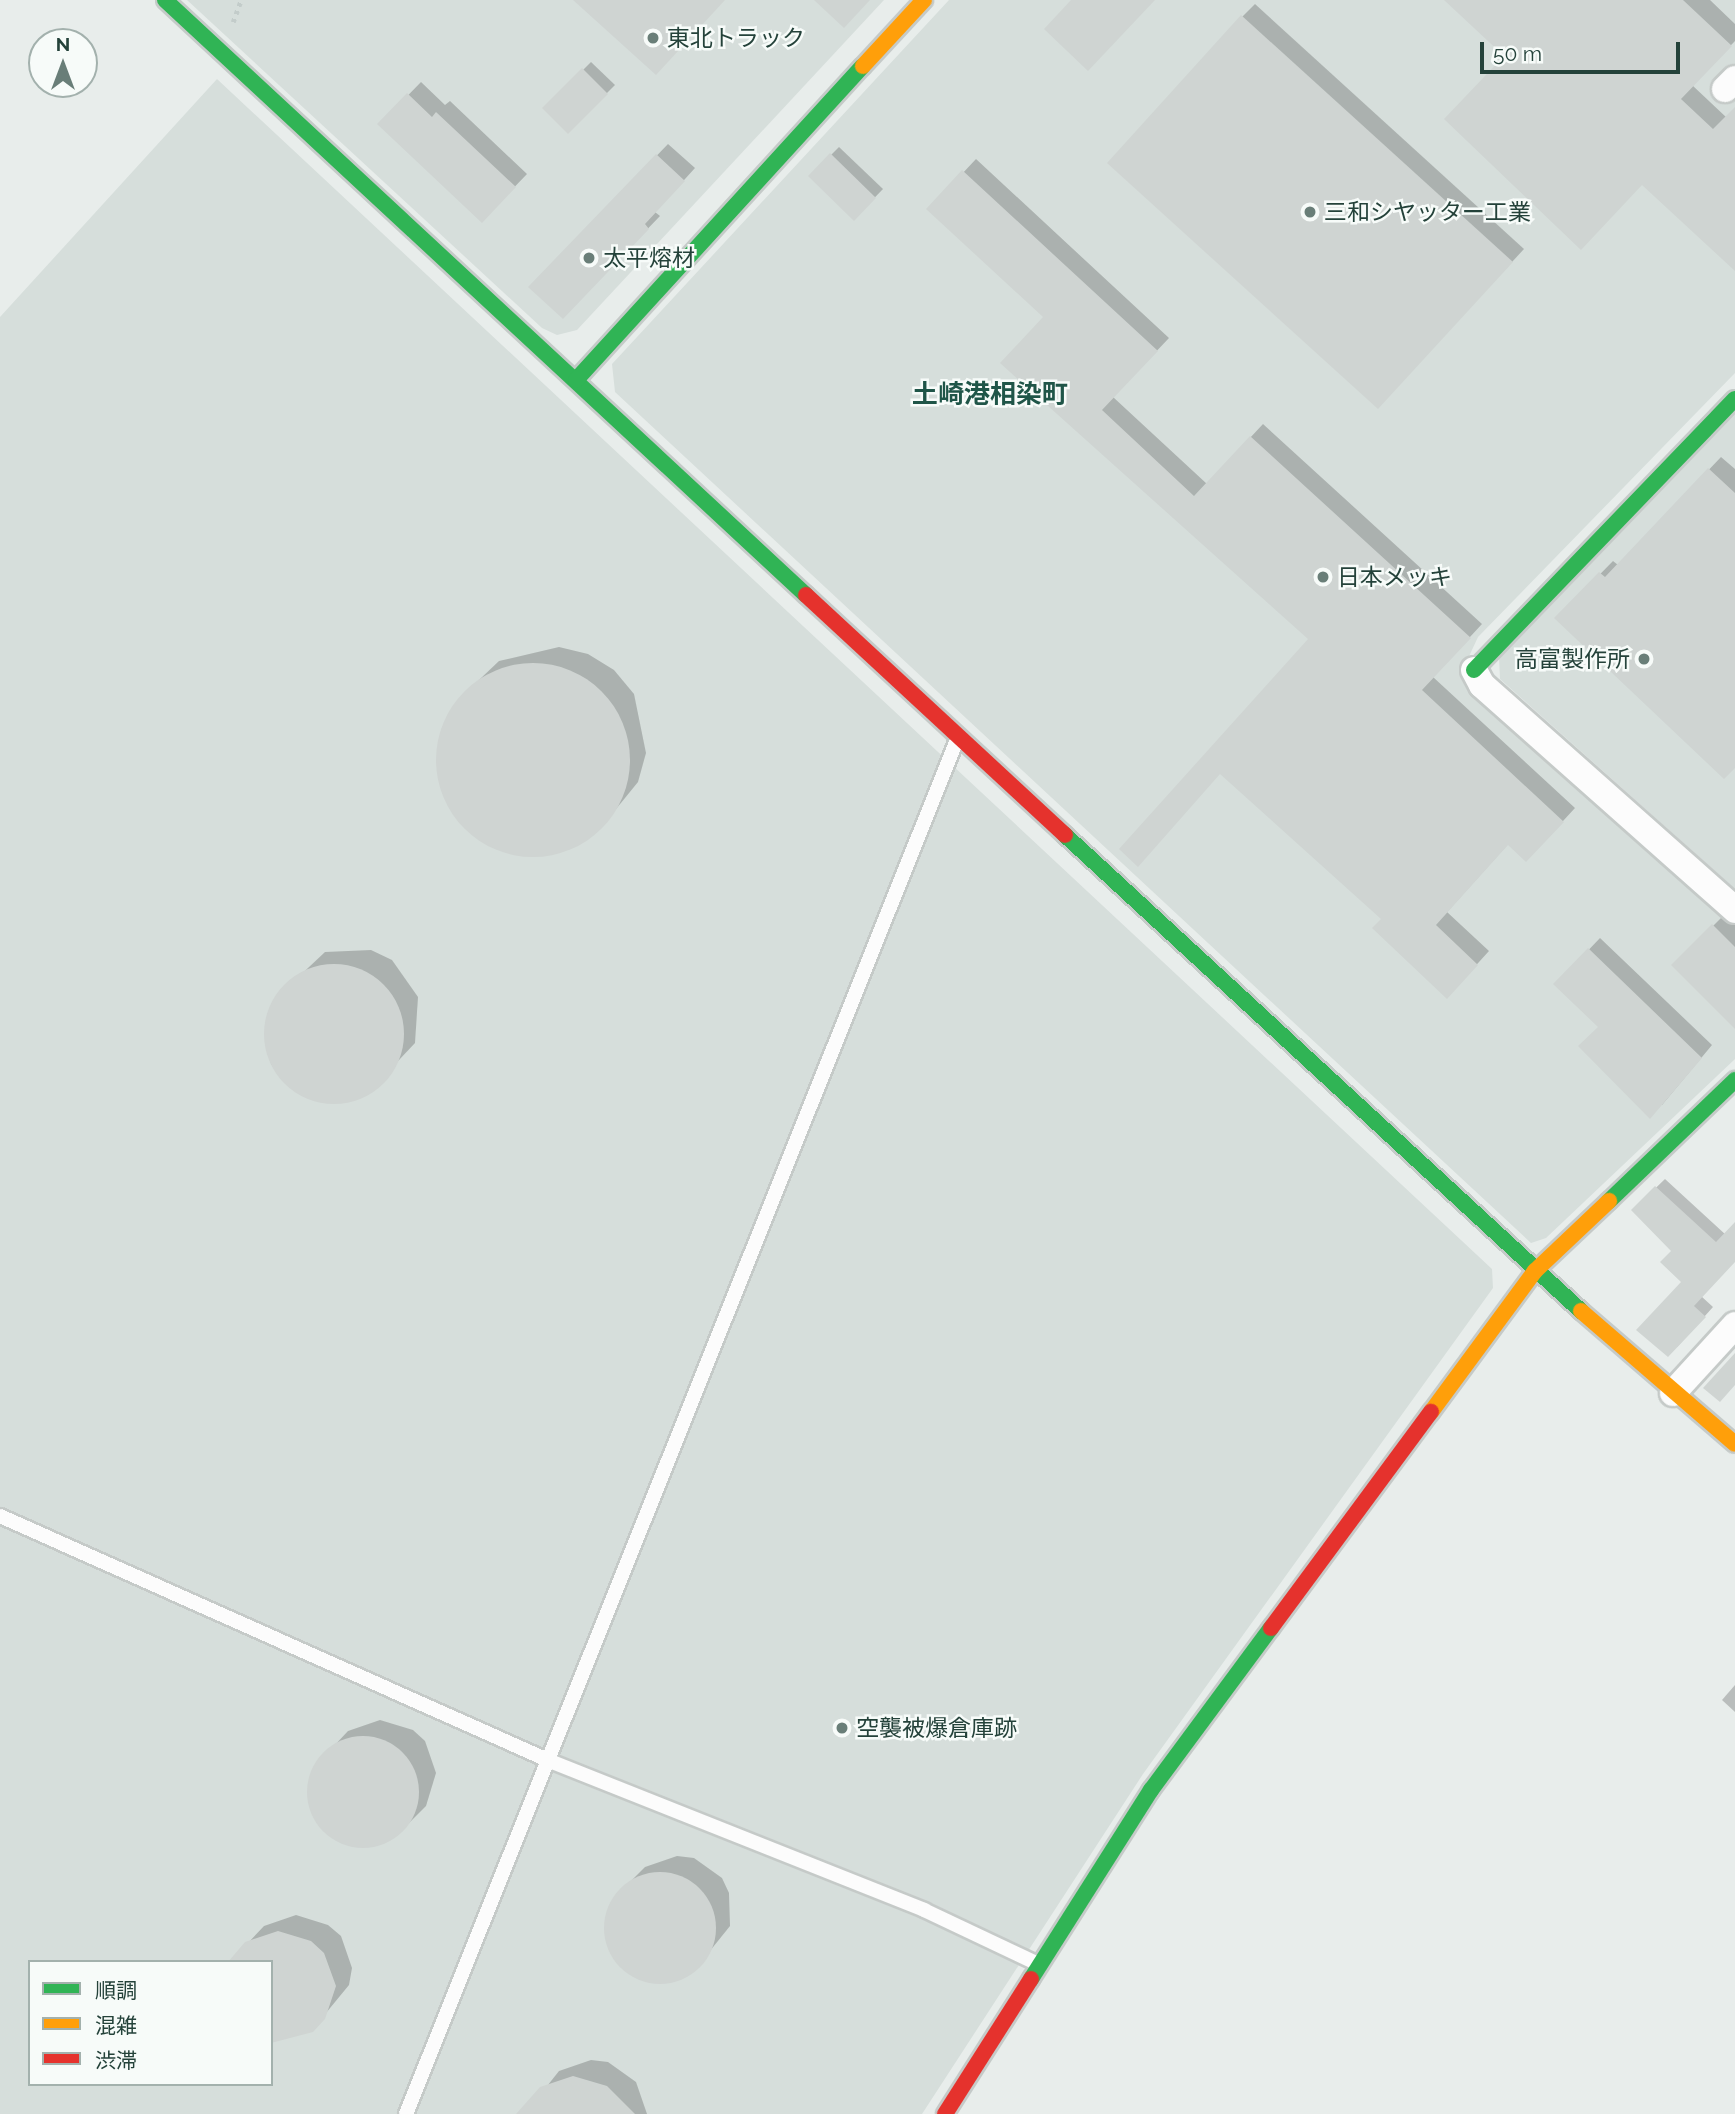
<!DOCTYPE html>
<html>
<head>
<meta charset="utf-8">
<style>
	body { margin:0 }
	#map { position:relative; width:1735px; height:2114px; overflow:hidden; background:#e8edeb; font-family:Raleway,"Noto Sans JP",sans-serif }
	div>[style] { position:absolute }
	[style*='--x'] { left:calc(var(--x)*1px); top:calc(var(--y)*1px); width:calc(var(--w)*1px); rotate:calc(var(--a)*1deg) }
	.built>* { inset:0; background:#d6dedb }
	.shadow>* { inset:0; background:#0003 }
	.building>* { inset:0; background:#cfd4d2 }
	.round { border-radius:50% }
	.path>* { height:4.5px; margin-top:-2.25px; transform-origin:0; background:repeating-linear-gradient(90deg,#c3ccca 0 3.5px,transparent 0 8.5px) }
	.roads { filter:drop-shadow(2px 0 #c5cac8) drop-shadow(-2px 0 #c5cac8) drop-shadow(0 2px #c5cac8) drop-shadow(0 -2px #c5cac8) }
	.lane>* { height:14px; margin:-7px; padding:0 7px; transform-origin:7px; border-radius:7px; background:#fcfcfc }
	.street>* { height:26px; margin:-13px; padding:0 13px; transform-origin:13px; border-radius:13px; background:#fcfcfc }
	.fast>* { height:16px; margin:-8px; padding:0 8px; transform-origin:8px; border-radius:8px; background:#30b455 }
	.slow>* { height:16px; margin:-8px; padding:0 8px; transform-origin:8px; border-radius:8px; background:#ff9f0a }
	.jam>* { height:16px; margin:-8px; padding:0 8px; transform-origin:8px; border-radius:8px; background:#e5322d }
	.dots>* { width:19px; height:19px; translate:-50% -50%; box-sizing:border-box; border:4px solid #f7fbf9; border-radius:50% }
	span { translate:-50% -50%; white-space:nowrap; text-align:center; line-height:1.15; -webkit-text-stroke:5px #f7fbf9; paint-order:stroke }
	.poi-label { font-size:23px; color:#24423a }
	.left { translate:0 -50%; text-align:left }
	.right { translate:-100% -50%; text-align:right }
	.quarter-label { font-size:26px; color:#1f5548; font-weight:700 }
	.legend { position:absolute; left:28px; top:1960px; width:245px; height:126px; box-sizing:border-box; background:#f7fbf9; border:2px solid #a3b1ad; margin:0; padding:9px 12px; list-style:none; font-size:21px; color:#24423a }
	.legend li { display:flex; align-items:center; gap:14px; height:35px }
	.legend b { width:35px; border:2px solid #a3b1ad }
	.north { position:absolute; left:28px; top:28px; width:70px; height:70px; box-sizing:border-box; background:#f7fbf9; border:2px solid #a3b1ad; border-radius:50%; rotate:0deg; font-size:19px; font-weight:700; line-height:28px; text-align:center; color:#24423a }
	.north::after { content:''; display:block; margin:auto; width:24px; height:32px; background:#697e78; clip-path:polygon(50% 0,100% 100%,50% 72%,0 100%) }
	.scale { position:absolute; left:1480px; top:42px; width:200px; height:32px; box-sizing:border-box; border:4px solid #24423a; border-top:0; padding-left:9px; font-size:21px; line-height:24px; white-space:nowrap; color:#24423a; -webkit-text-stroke:5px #f7fbf9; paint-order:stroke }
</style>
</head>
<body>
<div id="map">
	<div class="built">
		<div style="clip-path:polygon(187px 0,884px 0,577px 330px,557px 335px,542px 328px)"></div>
		<div style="clip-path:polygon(949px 0,1735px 0,1735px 373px,1478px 637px,1465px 665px,1735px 921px,1735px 1059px,1546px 1238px,1531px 1243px,615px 392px,612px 364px)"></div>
		<div style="clip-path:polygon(evenodd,217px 79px,1492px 1269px,1493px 1288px,1143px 1774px,922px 2114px,0 2114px,0 317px,217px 79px,30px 1962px,271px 1962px,271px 2084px,30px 2084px,30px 1962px)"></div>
		<div style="clip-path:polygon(1735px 412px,1735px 889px,1500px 679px,1499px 657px)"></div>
	</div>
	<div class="shadow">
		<div style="clip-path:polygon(1446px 0,1710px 0,1735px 24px,1735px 41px,1692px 85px,1727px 118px,1735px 110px,1735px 269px)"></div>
		<div style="clip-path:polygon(1255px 4px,1524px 249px,1390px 394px,1242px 17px)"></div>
		<div style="clip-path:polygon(591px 62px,615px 85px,568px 132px,545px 108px)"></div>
		<div style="clip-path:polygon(421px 82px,445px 105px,450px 101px,527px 174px,482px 221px,380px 124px)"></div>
		<div style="clip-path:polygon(668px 144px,695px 168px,655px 212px,660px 216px,563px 317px,530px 287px)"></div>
		<div style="clip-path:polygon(839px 147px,883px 189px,854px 219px,810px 176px)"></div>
		<div style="clip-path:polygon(976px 159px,1169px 338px,1113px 397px,1207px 484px,1263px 424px,1482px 624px,1433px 677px,1575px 808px,1539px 847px,1509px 843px,1447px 912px,1489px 951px,1459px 984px,1383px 919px,1311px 639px,1003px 362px,1045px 317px,929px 209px)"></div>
		<div style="clip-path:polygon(1721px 457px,1735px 469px,1735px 766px,1557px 618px,1613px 561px,1618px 565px)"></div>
		<div style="clip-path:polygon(559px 647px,588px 654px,614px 670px,634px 694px,646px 753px,638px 782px,603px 825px,577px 845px,546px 855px,513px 854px,483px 842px,458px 820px,442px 792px,437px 760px,442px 728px,459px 699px,499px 661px)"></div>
		<div style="clip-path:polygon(1726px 913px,1735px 923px,1735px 1027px,1674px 965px)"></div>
		<div style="clip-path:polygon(1600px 938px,1712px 1045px,1662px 1105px,1600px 1026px,1556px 984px)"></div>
		<div style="clip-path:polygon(371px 950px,392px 960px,418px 997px,415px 1043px,367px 1094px,346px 1101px,302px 1095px,271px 1064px,266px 1020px,274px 1000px,325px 952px)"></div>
		<div style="clip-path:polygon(1665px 1179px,1726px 1235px,1735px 1226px,1735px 1260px,1701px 1296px,1713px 1307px,1677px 1347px,1683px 1282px,1673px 1251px,1633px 1210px)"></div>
		<div style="clip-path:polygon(1735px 1685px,1735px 1712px,1722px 1700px)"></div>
		<div style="clip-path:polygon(380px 1720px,413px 1730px,425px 1741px,436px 1773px,426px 1806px,396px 1836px,360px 1846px,326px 1832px,309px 1799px,318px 1763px,348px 1731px)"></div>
		<div style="clip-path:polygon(677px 1856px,694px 1858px,722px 1878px,729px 1893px,730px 1926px,693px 1972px,657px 1982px,623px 1968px,606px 1935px,614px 1898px,645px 1867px)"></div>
		<div style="clip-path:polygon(296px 1915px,328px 1925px,341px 1936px,352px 1968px,349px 1985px,312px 2030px,271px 1962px,247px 1944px,264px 1926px)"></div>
		<div style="clip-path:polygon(591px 2060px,608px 2062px,636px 2082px,647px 2114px,525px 2114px,559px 2071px)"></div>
	</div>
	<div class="building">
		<div style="clip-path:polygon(573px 0,725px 0,656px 75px)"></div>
		<div style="clip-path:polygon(814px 0,870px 0,844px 28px)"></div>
		<div style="clip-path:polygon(1071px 0,1155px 0,1088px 71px,1044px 29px)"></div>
		<div style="clip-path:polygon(1444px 0,1683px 0,1732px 46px,1681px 99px,1713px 129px,1735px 107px,1735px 271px,1642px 185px,1581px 250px,1444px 119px,1504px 56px)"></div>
		<div style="clip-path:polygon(1241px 15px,1513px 262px,1378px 409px,1107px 163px)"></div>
		<div style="clip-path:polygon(582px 68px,608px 94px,568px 134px,542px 108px)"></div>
		<div style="clip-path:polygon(407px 93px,432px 117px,436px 112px,516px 187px,482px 223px,377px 124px)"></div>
		<div style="clip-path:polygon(830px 153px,876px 198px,854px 221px,808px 176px)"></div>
		<div style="clip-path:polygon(656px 154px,685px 181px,645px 224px,649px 229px,563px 319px,528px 287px)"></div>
		<div style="clip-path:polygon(962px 170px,1158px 351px,1102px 410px,1194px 496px,1250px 436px,1471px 638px,1422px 690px,1564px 822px,1526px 862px,1508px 845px,1436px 925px,1478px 965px,1447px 999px,1372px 928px,1381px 919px,1220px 774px,1138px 867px,1119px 849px,1308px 639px,1000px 363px,1043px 317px,926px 209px)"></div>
		<div style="clip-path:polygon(1708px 468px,1735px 493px,1735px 768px,1724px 779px,1554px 618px,1599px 572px,1605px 577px)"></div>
		<div class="round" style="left:436px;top:663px;width:194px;height:194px"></div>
		<div style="clip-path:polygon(1712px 924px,1735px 947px,1735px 1029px,1671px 965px)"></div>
		<div style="clip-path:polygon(1588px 948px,1702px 1058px,1650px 1119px,1578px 1046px,1598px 1027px,1553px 984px)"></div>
		<div class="round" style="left:264px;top:964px;width:140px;height:140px"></div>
		<div style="clip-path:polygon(1655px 1186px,1716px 1242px,1735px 1222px,1735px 1262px,1694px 1306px,1706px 1317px,1668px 1357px,1636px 1330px,1681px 1282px,1660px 1262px,1671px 1251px,1631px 1210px)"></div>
		<div style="clip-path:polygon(1735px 1353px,1735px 1385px,1720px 1402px,1703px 1388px)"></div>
		<div class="round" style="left:307px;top:1736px;width:112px;height:112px"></div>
		<div class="round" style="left:604px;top:1872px;width:112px;height:112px"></div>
		<div style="clip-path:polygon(278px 1931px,311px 1941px,324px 1953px,336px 1986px,325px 2019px,313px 2032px,271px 2043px,271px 1962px,228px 1962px,245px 1942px)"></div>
		<div style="clip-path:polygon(573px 2076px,607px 2086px,635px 2114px,516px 2114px,540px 2087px)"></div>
	</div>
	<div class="path">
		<div style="--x:233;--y:22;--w:23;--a:-70"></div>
	</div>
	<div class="roads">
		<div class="lane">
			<div style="--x:0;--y:1516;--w:602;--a:24.01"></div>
			<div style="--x:550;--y:1761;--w:403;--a:21.7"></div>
			<div style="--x:924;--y:1910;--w:126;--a:25.3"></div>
			<div style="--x:406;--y:2114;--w:1480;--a:-68.15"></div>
		</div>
		<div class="street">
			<div style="--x:1725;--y:89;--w:14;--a:-45"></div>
			<div style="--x:1474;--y:670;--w:17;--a:62"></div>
			<div style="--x:1482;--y:685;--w:339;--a:41.6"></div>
			<div style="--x:1673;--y:1393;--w:92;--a:-47.6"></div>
		</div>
		<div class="fast">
			<div style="--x:165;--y:0;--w:875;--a:42.87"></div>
			<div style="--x:576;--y:380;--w:425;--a:-47.6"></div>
			<div style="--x:1474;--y:670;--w:376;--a:-46.1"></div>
			<div style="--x:1065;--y:835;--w:702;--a:42.69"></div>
			<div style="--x:1609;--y:1201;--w:175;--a:-43.8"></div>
			<div style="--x:1031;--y:1979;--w:224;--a:-57.6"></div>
			<div style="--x:1151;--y:1790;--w:202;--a:-53.5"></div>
		</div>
		<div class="slow">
			<div style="--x:863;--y:66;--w:90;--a:-47.3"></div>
			<div style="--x:1581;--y:1311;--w:203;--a:40.8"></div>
			<div style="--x:1431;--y:1412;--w:175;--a:-53.6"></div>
			<div style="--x:1535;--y:1271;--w:102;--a:-43.4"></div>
		</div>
		<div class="jam">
			<div style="--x:806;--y:595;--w:353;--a:42.8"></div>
			<div style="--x:1271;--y:1628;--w:269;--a:-53.5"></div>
			<div style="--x:945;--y:2114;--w:160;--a:-57.5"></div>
		</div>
	</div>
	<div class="dots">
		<div style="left:653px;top:38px;background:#697e78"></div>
		<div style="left:1310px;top:212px;background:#697e78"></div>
		<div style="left:589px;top:258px;background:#697e78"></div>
		<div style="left:1323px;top:577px;background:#697e78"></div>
		<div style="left:1644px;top:659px;background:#697e78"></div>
		<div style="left:842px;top:1728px;background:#697e78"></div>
	</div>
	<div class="poi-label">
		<span class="left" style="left:667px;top:38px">東北トラック</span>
		<span class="left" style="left:1324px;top:212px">三和シヤッター工業</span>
		<span class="left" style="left:603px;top:258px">太平熔材</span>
		<span class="left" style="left:1337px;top:577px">日本メッキ</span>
		<span class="right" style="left:1630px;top:659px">高富製作所</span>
		<span class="left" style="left:856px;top:1728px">空襲被爆倉庫跡</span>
	</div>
	<div class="quarter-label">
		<span style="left:990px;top:395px">土崎港相染町</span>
	</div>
	<ul class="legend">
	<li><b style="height:9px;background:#30b455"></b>順調</li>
	<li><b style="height:9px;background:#ff9f0a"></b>混雑</li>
	<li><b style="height:9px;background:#e5322d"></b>渋滞</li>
	</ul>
	<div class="north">N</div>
	<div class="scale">50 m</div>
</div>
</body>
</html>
